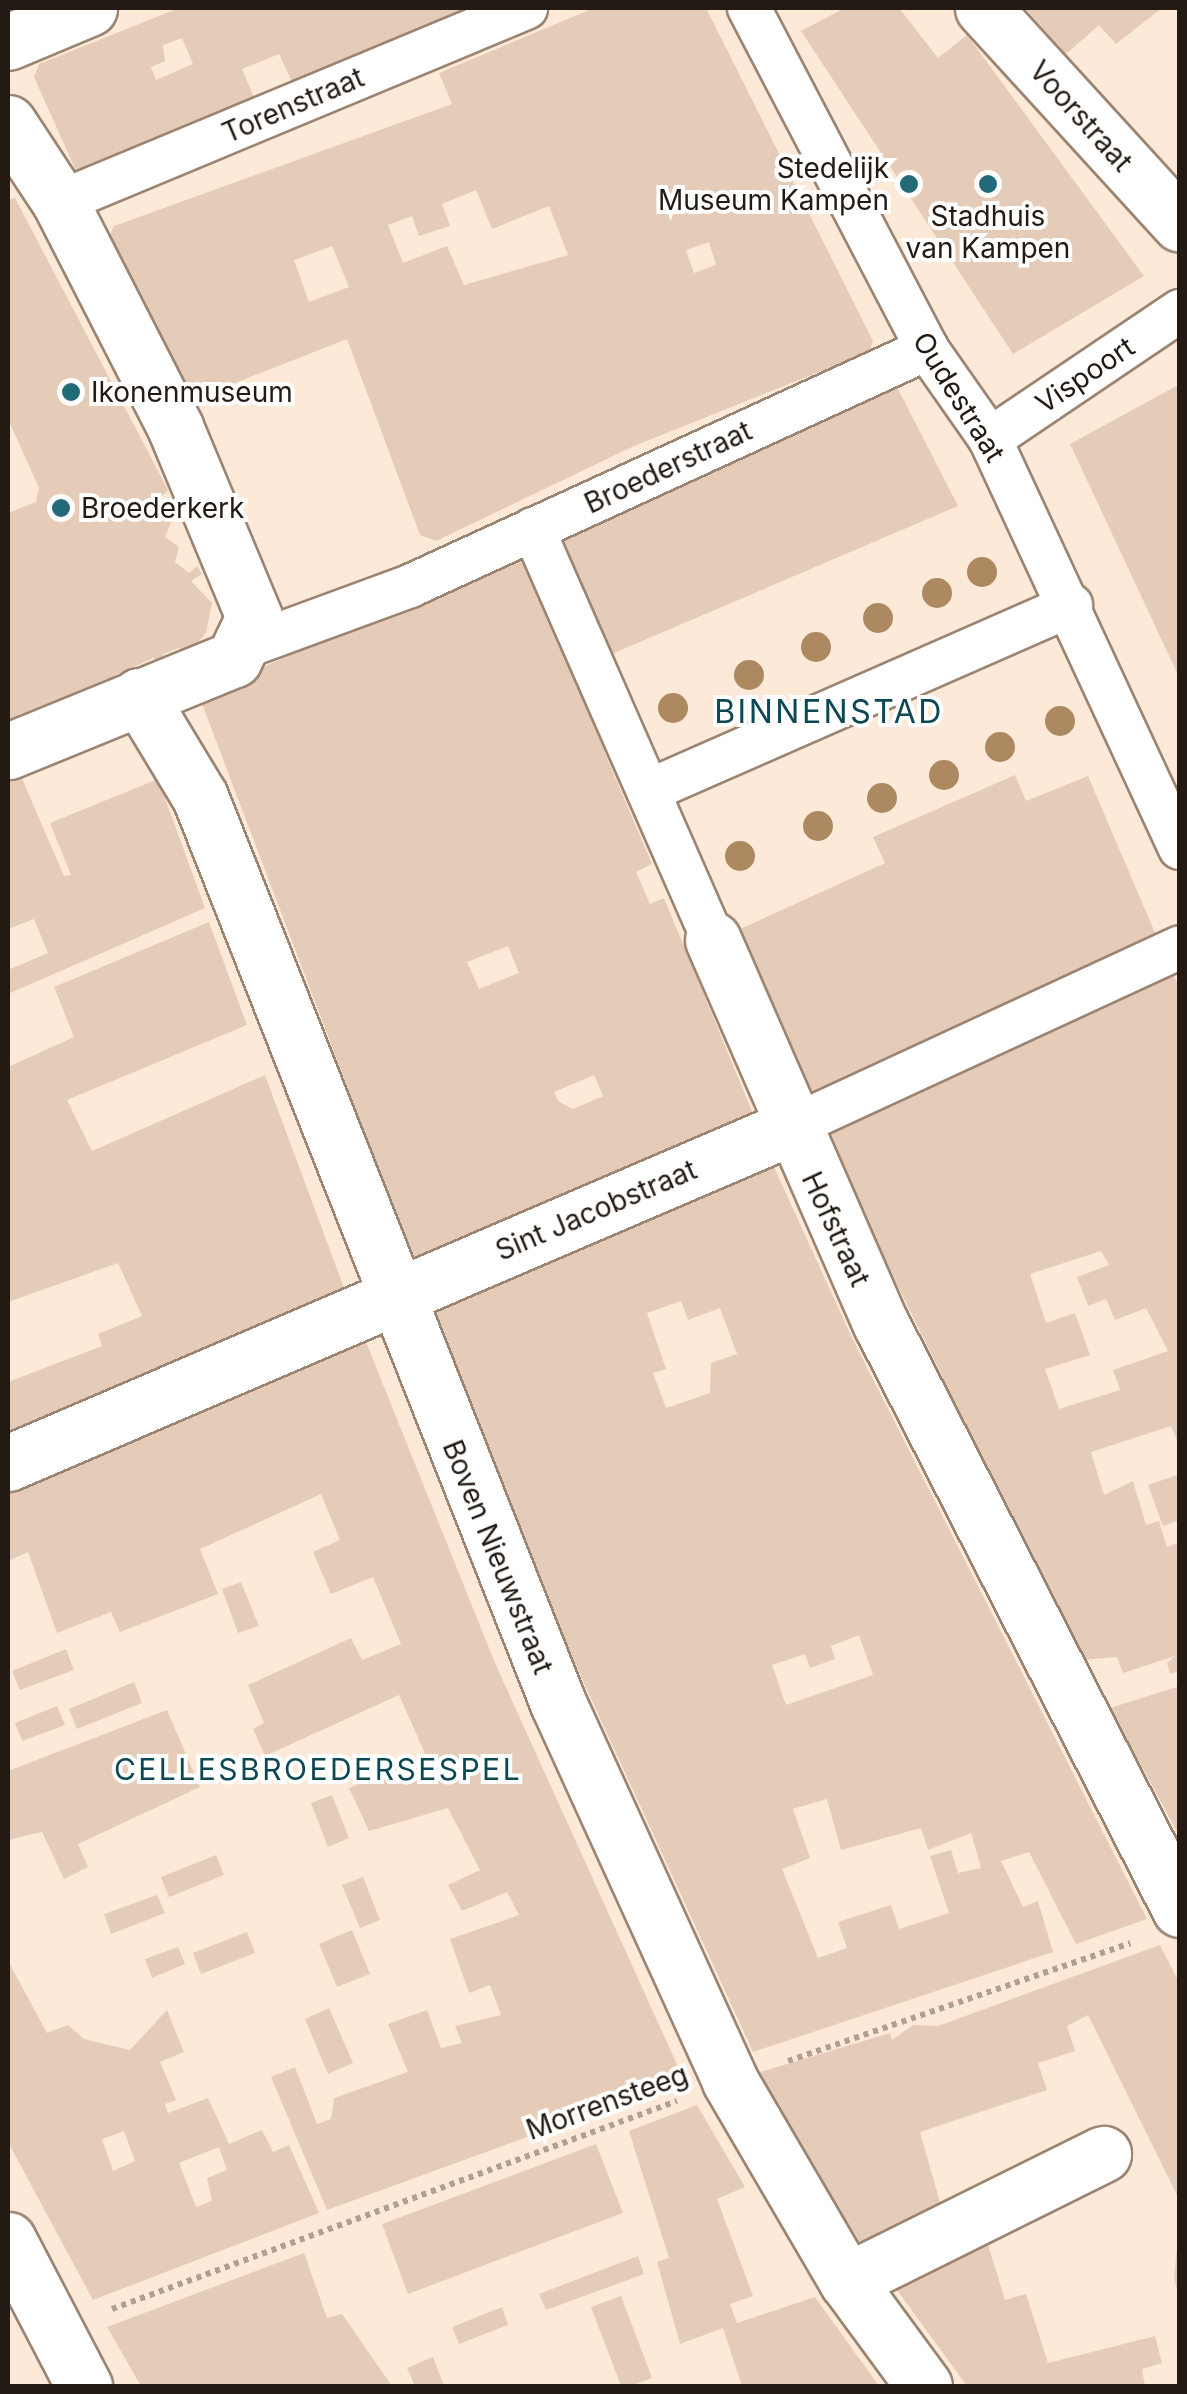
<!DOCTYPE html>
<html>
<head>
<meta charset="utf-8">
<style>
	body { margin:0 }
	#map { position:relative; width:1187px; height:2394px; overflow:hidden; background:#fde9d8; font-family:Inter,sans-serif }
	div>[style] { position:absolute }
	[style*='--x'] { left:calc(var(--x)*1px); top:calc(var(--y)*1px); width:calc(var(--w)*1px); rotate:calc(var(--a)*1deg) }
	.building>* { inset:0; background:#e5ccb8 }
	.path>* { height:6px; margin-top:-3px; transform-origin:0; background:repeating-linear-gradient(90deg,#b0a092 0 5px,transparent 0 10px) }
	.roads { filter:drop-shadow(2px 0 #9b8471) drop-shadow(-2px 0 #9b8471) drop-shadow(0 2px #9b8471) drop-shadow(0 -2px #9b8471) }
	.pedestrian>* { height:42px; margin:-21px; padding:0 21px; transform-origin:21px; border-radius:21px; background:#fff }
	.minor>* { height:55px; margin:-27.5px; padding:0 27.5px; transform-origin:27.5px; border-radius:27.5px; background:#fff }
	.trees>* { width:30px; height:30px; margin:-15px; border-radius:50%; background:#ac8961 }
	.dots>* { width:28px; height:28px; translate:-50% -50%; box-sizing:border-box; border:5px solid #fff; border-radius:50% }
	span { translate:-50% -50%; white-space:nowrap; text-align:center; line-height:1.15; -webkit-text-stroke:8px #fff; paint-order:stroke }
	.street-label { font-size:28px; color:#231a13 }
	.poi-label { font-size:28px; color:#231a13 }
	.right { translate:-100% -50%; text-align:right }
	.left { translate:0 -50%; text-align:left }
	.neighbourhood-label { font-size:30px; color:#0c4853; letter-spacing:2.5px }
	.quarter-label { font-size:32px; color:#0c4853; letter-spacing:2.5px }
	.frame { position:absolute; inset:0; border:10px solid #231a13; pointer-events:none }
</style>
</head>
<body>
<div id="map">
	<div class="building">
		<div style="clip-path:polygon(evenodd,179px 8px,481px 8px,293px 84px,279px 54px,242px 69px,255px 100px,77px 173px,34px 77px,39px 64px,179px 8px,182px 38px,193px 64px,156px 80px,151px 67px,165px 61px,163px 45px,182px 38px)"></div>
		<div style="clip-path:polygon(evenodd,594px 8px,706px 8px,873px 341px,869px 352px,634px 446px,436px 541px,420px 535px,347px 339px,187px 402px,109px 238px,114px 226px,452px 104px,439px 73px,594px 8px,476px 190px,492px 229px,549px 206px,568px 255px,464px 285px,447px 246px,403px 263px,388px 225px,412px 216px,419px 236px,450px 226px,442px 204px,476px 190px,594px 8px,709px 242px,716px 265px,694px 273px,686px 250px,709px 242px,594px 8px,332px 246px,349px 287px,309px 302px,294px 260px,332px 246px)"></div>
		<div style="clip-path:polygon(845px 8px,899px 8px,938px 58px,967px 35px,1144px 276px,1013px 354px,801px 31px)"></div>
		<div style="clip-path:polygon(1025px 8px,1162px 8px,1116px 44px,1099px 25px,1066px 54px)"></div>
		<div style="clip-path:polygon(15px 198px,168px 490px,160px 498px,166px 512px,176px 511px,165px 537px,179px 547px,175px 562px,189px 573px,197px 566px,202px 574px,191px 581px,212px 603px,206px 633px,186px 656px,179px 648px,163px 654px,167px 664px,158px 668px,154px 658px,115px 675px,110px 688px,106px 679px,67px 696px,71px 705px,62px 709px,58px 699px,18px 715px,21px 724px,8px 723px,8px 513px,36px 502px,39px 488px,8px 419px,8px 200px)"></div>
		<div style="clip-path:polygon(895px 383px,958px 506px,607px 656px,554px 537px)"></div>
		<div style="clip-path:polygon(1180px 384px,1180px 679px,1070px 444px)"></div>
		<div style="clip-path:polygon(evenodd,527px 549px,617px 746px,604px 751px,652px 864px,636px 872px,650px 904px,664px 898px,754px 1116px,417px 1271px,199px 696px,527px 549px,508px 946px,519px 973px,479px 989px,467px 962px,508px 946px,527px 549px,594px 1075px,603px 1096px,573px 1109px,559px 1102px,554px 1092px,594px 1075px)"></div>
		<div style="clip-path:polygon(20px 774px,64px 876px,71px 875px,50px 823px,158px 779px,205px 908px,8px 994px,8px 970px,48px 953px,34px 919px,8px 929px,8px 779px)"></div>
		<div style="clip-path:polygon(1015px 775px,1026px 801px,1088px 776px,1156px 935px,805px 1098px,738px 930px,885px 863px,873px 837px)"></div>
		<div style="clip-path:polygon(209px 922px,247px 1025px,67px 1100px,92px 1151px,265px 1075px,347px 1296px,8px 1446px,8px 1382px,102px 1346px,98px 1334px,142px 1316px,118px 1263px,8px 1302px,8px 1067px,74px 1037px,54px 987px)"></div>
		<div style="clip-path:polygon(evenodd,1169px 967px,1180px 988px,1180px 1447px,1171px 1426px,1091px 1452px,1104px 1495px,1133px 1481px,1146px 1525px,1159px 1521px,1167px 1547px,1180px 1542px,1180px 1671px,1170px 1674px,1167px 1663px,1175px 1656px,1123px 1673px,1117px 1657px,1081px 1660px,820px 1127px,1169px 967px,1101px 1251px,1109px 1265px,1077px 1277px,1088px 1306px,1106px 1299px,1115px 1320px,1146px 1308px,1168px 1351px,1113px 1370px,1120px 1390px,1059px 1409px,1045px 1369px,1090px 1355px,1075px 1313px,1046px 1323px,1030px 1274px,1101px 1251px)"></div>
		<div style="clip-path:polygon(evenodd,768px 1154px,853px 1340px,1147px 1919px,1076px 1944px,1029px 1852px,1001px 1861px,1023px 1907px,1038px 1901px,1053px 1952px,753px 2052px,545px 1598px,426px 1301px,768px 1154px,681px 1301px,688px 1320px,720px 1308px,737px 1354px,711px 1363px,710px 1393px,666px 1408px,653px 1373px,666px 1369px,647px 1313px,681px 1301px,768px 1154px,859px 1635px,873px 1675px,786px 1705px,772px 1665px,805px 1654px,810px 1668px,835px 1659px,831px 1646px,859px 1635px,768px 1154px,827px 1799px,841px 1850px,921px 1828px,928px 1850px,971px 1833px,981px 1868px,958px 1873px,951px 1850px,930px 1856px,949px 1913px,899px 1929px,891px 1905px,838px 1922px,847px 1948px,818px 1958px,782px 1869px,810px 1858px,793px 1809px,827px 1799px)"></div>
		<div style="clip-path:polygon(360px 1327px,495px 1663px,684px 2080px,327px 2210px,271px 2077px,295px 2067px,317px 2124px,331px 2119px,334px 2098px,408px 2072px,388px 2024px,427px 2010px,441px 2048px,462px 2043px,455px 2026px,501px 2015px,490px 1985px,469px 1993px,450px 1939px,519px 1915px,507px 1892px,462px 1911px,448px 1885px,480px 1870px,448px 1808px,369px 1831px,349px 1788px,426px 1756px,399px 1695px,265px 1756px,253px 1729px,264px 1723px,248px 1685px,351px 1638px,362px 1660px,401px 1644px,373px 1577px,331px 1594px,313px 1552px,340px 1540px,321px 1494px,200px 1549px,218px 1594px,120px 1632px,111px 1612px,57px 1633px,28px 1552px,8px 1561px,8px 1487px)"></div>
		<div style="clip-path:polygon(1180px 1474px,1180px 1520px,1163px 1526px,1148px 1485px)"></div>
		<div style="clip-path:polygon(241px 1582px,259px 1626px,238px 1633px,222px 1589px)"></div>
		<div style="clip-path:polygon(66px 1649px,74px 1670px,20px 1690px,12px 1671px)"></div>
		<div style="clip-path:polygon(134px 1682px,142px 1703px,77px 1729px,69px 1709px)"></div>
		<div style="clip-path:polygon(1180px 1686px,1180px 1837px,1110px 1708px)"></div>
		<div style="clip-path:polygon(57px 1706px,65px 1725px,22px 1741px,15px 1723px)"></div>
		<div style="clip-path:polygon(167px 1710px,200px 1787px,78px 1844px,88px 1867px,64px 1879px,42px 1832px,8px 1840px,8px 1771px)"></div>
		<div style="clip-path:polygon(332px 1795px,349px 1838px,328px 1847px,311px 1803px)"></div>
		<div style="clip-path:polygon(216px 1855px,224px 1875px,169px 1897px,161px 1877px)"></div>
		<div style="clip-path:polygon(363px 1877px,380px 1920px,360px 1928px,342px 1885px)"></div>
		<div style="clip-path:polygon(157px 1895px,165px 1913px,111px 1934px,104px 1914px)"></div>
		<div style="clip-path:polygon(352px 1930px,370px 1974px,337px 1987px,319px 1944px)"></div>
		<div style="clip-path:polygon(247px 1932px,255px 1953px,201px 1974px,193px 1953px)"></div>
		<div style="clip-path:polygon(1160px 1945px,1180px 1984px,1180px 2201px,1088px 2015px,1067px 2026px,1075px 2051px,1038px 2063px,1047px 2090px,920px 2132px,941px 2206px,866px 2251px,787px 2133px,760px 2072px,890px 2033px,892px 2040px,913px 2025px,938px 2026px)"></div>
		<div style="clip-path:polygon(178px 1947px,185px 1964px,152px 1978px,145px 1959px)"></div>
		<div style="clip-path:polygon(evenodd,8px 1961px,47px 2033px,68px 2025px,84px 2039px,130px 2050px,167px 2010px,184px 2052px,160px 2062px,176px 2100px,165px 2104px,168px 2113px,208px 2098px,229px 2144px,262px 2130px,273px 2152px,289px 2145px,319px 2213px,93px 2300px,8px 2142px,8px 1961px,124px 2131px,135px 2161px,113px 2171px,102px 2139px,124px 2131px,8px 1961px,219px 2147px,227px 2170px,207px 2178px,212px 2201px,196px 2207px,179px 2163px,219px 2147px)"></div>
		<div style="clip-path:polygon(329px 2008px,353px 2063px,328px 2074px,305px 2019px)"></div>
		<div style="clip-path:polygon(697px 2105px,745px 2187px,717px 2199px,753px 2296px,730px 2304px,737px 2323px,815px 2297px,879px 2386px,742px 2386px,723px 2328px,680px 2344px,657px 2262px,669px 2258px,629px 2131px)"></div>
		<div style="clip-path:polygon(596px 2144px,623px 2213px,408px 2294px,382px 2224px)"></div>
		<div style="clip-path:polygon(986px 2238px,1005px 2300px,1026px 2294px,1048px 2363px,1155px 2336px,1162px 2363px,1142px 2369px,1145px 2386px,967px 2386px,886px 2275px)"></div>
		<div style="clip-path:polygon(1177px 2247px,1180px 2248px,1178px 2293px,1174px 2278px)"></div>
		<div style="clip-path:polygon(304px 2253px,327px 2318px,342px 2314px,392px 2386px,141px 2386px,107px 2327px)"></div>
		<div style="clip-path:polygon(638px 2256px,644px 2274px,546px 2310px,539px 2294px)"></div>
		<div style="clip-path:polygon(621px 2296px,652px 2378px,630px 2386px,621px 2386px,591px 2307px)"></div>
		<div style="clip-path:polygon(502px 2307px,508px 2325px,459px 2344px,452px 2327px)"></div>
		<div style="clip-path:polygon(433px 2357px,444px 2386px,415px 2386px,407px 2368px)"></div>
	</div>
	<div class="path">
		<div style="--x:788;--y:2061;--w:362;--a:-19"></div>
		<div style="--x:112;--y:2309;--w:602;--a:-20.21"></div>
	</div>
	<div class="roads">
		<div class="pedestrian">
			<div style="--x:749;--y:8;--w:385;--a:62.4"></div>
			<div style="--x:927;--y:349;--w:110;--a:55"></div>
			<div style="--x:990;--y:439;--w:451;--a:65.1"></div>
			<div style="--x:60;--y:202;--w:505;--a:-22.6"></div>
			<div style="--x:990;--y:439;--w:229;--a:-34"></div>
			<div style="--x:533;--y:529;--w:449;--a:66.3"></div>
			<div style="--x:247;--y:646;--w:174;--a:-20.2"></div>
			<div style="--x:410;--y:586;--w:569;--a:-24.63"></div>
			<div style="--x:650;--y:790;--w:460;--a:-23.7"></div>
			<div style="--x:789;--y:1128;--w:431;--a:-24.8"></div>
		</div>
		<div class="minor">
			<div style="--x:983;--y:8;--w:292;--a:47.6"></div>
			<div style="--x:8;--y:42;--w:88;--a:-22.8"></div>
			<div style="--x:8;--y:123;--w:95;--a:56.6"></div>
			<div style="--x:60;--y:202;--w:253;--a:62.9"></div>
			<div style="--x:175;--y:427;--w:206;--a:67.4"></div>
			<div style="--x:254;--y:617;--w:47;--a:115.5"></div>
			<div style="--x:234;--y:659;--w:244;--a:157.8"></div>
			<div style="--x:139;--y:696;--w:118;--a:58.9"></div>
			<div style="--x:200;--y:797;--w:974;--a:68.44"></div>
			<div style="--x:558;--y:1703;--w:415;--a:65.5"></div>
			<div style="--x:730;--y:2081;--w:232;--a:59.7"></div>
			<div style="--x:847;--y:2281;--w:130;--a:53.7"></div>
			<div style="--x:713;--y:940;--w:419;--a:66.4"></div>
			<div style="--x:881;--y:1324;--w:657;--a:62.93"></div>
			<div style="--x:8;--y:1463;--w:850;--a:-23.22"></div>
			<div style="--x:8;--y:2240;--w:165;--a:62.5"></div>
			<div style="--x:847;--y:2281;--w:286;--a:-26.4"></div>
		</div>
	</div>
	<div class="trees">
		<div style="left:982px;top:572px"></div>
		<div style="left:937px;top:593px"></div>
		<div style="left:878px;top:618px"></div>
		<div style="left:816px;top:647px"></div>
		<div style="left:749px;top:675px"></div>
		<div style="left:673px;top:708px"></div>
		<div style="left:1060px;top:721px"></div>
		<div style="left:1000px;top:747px"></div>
		<div style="left:944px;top:775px"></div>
		<div style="left:882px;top:798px"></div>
		<div style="left:818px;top:826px"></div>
		<div style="left:740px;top:856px"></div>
	</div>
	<div class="dots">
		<div style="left:909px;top:184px;background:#226a77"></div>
		<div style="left:988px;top:184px;background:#226a77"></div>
		<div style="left:71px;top:392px;background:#226a77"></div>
		<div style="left:61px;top:508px;background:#226a77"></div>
	</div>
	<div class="street-label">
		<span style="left:293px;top:105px;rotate:-23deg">Torenstraat</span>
		<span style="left:1081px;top:116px;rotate:48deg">Voorstraat</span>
		<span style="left:1085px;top:375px;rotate:-34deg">Vispoort</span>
		<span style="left:959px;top:397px;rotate:58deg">Oudestraat</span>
		<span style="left:668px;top:467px;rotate:-25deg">Broederstraat</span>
		<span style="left:596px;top:1210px;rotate:-23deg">Sint Jacobstraat</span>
		<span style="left:836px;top:1229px;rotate:65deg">Hofstraat</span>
		<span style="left:498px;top:1557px;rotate:68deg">Boven Nieuwstraat</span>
		<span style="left:607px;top:2102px;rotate:-20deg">Morrensteeg</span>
	</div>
	<div class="poi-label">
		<span class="right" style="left:889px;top:184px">Stedelijk<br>Museum Kampen</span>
		<span style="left:988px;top:232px">Stadhuis<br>van Kampen</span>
		<span class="left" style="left:91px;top:392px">Ikonenmuseum</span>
		<span class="left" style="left:81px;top:508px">Broederkerk</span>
	</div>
	<div class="neighbourhood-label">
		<span style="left:318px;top:1769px">CELLESBROEDERSESPEL</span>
	</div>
	<div class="quarter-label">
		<span style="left:829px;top:712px">BINNENSTAD</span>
	</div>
	<div class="frame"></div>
</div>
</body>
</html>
